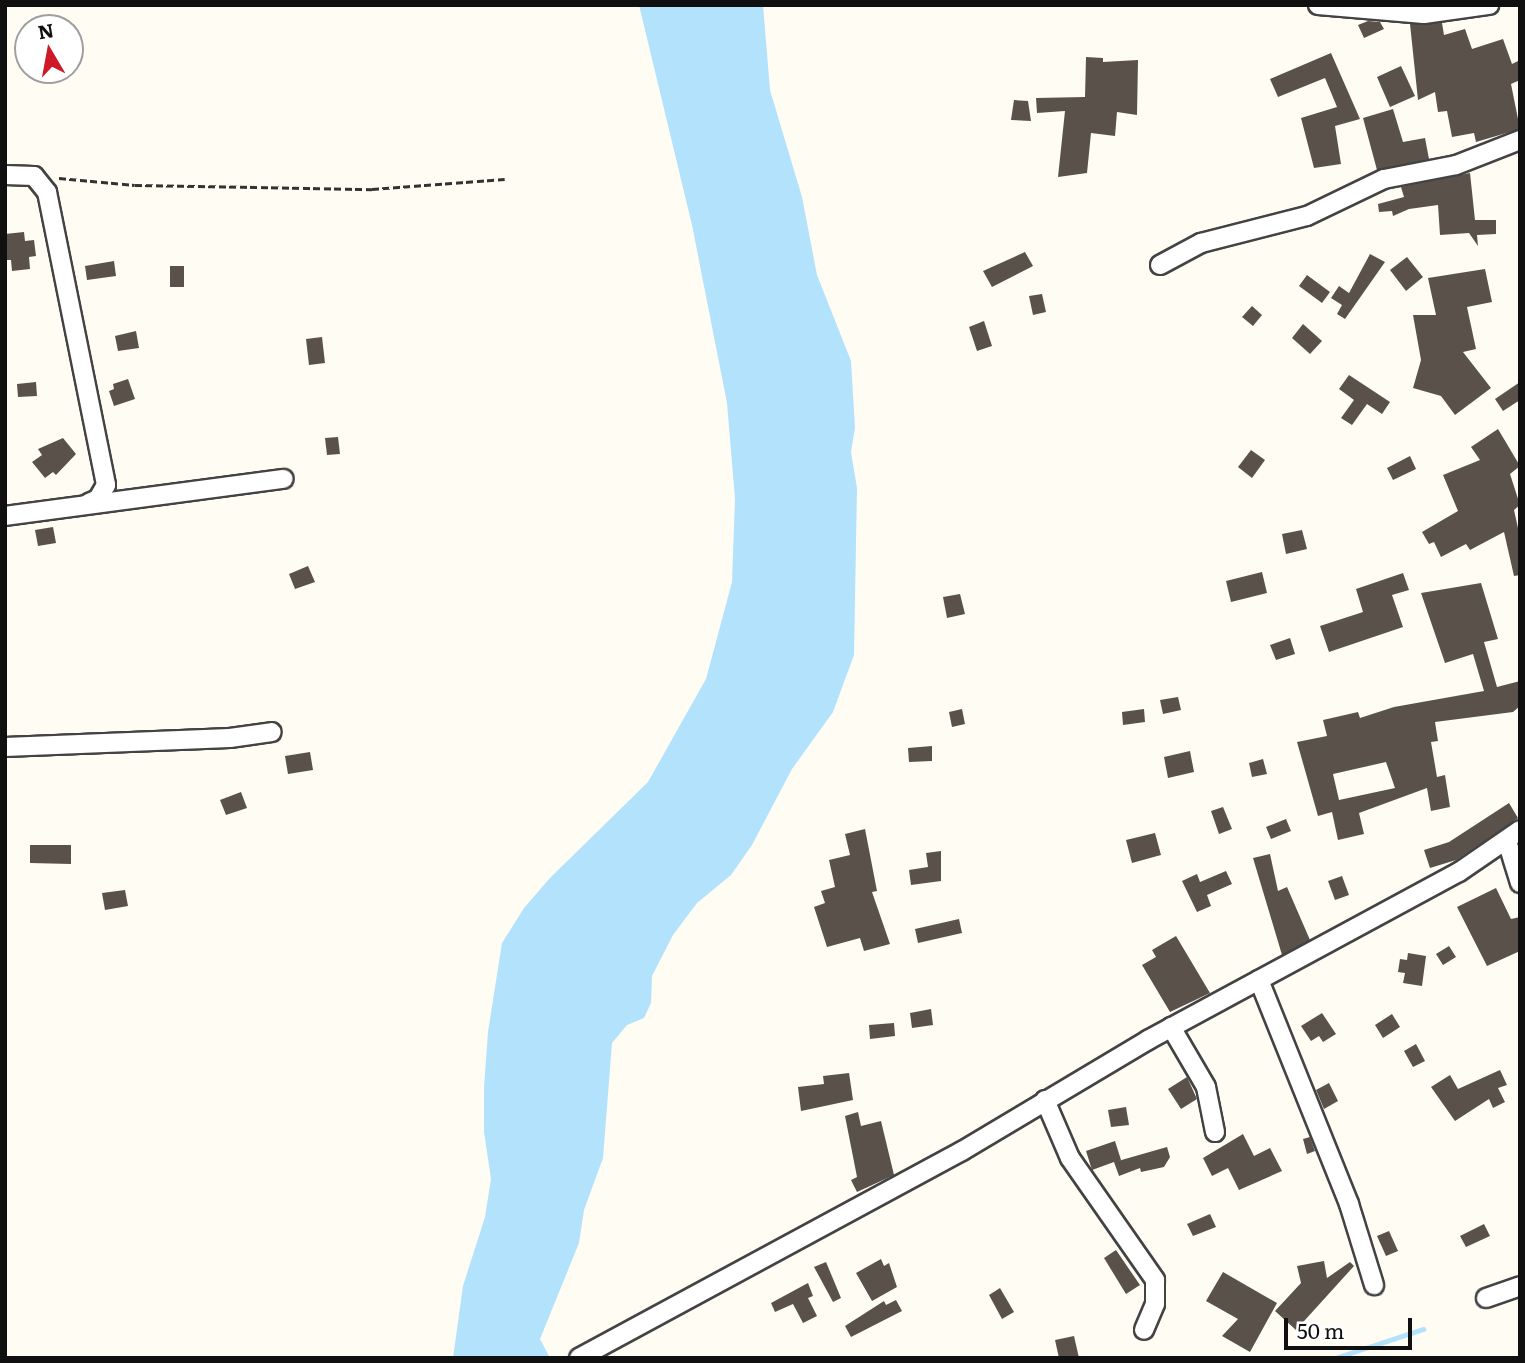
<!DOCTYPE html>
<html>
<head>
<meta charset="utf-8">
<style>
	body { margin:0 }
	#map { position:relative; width:1525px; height:1363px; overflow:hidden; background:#fffcf3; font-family:Literata,serif }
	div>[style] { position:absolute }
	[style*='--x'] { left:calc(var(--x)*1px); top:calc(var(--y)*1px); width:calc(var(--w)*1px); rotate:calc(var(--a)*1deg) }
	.water>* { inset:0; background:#b3e2fc }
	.stream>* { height:5px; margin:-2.5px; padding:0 2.5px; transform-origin:2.5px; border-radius:2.5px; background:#b3e2fc }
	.building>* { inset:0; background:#5a514b }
	.path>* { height:2.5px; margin-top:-1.25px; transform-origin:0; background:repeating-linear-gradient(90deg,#323232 0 7px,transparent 0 10.5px) }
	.roads { filter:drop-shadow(2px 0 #434343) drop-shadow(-2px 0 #434343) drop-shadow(0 2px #434343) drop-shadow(0 -2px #434343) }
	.minor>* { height:18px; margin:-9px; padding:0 9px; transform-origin:9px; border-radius:9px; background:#fff }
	span { translate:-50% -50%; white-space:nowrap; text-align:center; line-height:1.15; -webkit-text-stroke:7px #fff; paint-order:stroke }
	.frame { position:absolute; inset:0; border:7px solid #101010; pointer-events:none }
	.north { position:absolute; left:14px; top:14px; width:70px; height:70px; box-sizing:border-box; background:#fff; border:2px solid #9f9f9f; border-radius:50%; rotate:350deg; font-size:19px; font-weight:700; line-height:28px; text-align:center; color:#101010 }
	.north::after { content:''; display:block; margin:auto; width:24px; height:32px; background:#ce1a27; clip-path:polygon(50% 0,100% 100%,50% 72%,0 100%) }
	.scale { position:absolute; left:1284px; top:1318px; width:128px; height:32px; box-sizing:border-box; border:4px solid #101010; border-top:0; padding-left:9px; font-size:21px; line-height:24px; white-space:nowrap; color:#101010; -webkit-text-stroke:5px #fff; paint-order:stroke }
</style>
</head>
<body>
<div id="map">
	<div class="water">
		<div style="clip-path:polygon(639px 5px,763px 5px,770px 90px,802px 197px,817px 275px,851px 361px,855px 428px,851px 452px,857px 488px,854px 655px,833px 712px,792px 769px,752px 845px,731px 875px,697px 903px,673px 935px,652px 976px,651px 1003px,644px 1018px,627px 1025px,612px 1043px,603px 1158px,584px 1210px,579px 1243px,540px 1339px,550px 1358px,453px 1358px,463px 1286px,485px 1217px,491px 1179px,484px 1132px,484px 1087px,488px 1032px,502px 943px,524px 908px,550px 878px,648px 782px,706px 679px,732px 582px,735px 499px,727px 403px,692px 225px)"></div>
	</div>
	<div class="stream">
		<div style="--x:1335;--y:1358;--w:93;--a:-18.2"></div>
	</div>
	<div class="building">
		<div style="clip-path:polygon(1368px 21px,1380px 22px,1384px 29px,1364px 38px,1358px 25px)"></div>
		<div style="clip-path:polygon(1442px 23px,1444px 35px,1465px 29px,1472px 49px,1503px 39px,1512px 64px,1520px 60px,1520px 80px,1511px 84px,1520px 129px,1476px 142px,1474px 133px,1452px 137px,1447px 111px,1438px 112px,1435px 92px,1418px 100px,1410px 24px)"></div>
		<div style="clip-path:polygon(1331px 53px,1360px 119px,1335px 126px,1341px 164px,1314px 168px,1301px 118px,1337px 107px,1325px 78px,1278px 97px,1270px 79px)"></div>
		<div style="clip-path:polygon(1086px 57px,1103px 58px,1103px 62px,1138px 60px,1137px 115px,1117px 112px,1115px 136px,1091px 133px,1087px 173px,1058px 177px,1065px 111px,1037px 113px,1036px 98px,1085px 97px)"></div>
		<div style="clip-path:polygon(1401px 66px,1415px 96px,1390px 107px,1377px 77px)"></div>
		<div style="clip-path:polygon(1014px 100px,1028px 101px,1031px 121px,1011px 120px)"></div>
		<div style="clip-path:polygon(1393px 109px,1403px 142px,1425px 138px,1429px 159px,1377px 170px,1363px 118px)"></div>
		<div style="clip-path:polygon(1470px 173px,1475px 220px,1496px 220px,1496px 234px,1477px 235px,1478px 246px,1469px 233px,1440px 235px,1438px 205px,1409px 209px,1393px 216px,1392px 211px,1379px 212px,1378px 204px,1404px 197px,1401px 187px)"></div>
		<div style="clip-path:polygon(24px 232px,25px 241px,34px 240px,36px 256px,29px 257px,30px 269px,12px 271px,11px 260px,5px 260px,5px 234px)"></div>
		<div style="clip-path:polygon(1025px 252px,1033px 266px,992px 287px,983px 271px)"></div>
		<div style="clip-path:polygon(1370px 254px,1385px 262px,1345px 319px,1337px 314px,1342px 305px,1331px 298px,1339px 286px,1349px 293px)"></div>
		<div style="clip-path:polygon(1407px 257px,1423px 277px,1406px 291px,1390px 270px)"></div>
		<div style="clip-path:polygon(114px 261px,116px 276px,87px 280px,85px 266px)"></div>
		<div style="clip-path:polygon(170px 266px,184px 266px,184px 287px,170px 287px)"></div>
		<div style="clip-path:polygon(1485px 269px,1492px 302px,1467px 307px,1476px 349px,1463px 352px,1491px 388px,1455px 415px,1441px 396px,1413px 388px,1421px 360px,1413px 315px,1436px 315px,1428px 278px)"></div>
		<div style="clip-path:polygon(1307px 275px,1330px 292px,1322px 303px,1299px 286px)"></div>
		<div style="clip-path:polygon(1042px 294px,1046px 312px,1033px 315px,1029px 296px)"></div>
		<div style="clip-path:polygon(1252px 306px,1262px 315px,1253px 326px,1242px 317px)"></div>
		<div style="clip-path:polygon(984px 321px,992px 346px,977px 351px,969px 327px)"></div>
		<div style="clip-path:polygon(1303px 324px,1322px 341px,1310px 354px,1292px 338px)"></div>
		<div style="clip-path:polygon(136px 331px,139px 348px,118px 351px,115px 336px)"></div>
		<div style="clip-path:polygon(322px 337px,325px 363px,309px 365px,306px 339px)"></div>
		<div style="clip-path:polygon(1349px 375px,1390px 402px,1382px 414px,1367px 404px,1352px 425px,1341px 418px,1354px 400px,1339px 389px)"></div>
		<div style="clip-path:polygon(128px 379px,135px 399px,114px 406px,109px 391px,114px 389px,113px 384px)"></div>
		<div style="clip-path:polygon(36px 382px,37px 396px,18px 397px,17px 384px)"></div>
		<div style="clip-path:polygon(1520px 382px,1520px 400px,1503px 411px,1495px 399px)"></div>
		<div style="clip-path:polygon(1498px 429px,1520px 466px,1510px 474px,1520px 505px,1514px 510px,1520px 537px,1520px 575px,1514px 576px,1504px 532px,1470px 550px,1466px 544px,1441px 557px,1434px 542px,1429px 544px,1422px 532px,1458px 511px,1443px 475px,1480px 460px,1471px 447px)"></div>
		<div style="clip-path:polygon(338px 437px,340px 454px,327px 455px,325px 438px)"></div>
		<div style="clip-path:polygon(63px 438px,76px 454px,56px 475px,53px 472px,45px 478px,32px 462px,42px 455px,38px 449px)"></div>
		<div style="clip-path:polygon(1251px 450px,1265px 460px,1252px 478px,1238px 467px)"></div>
		<div style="clip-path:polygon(1410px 456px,1416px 469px,1393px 480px,1387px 468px)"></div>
		<div style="clip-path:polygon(53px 527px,56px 543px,38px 546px,35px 530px)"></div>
		<div style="clip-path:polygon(1302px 530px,1307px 549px,1286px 554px,1282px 534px)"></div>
		<div style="clip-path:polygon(308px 566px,315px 582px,295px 589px,289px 574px)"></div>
		<div style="clip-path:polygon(1262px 572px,1267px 593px,1231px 602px,1226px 581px)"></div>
		<div style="clip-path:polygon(1403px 573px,1409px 590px,1392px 595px,1403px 627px,1329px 652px,1320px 626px,1363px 612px,1356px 589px)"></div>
		<div style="clip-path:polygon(evenodd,1481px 583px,1498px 639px,1484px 642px,1497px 687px,1520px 681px,1520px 706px,1513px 712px,1435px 722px,1438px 741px,1431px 742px,1437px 777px,1445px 775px,1450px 807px,1431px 811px,1427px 788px,1359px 813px,1364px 834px,1338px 840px,1332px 812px,1318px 816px,1297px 742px,1327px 736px,1323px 720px,1358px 712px,1360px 718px,1394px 707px,1484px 691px,1473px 654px,1445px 663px,1421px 593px,1481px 583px,1386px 762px,1395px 788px,1339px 800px,1333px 774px,1386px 762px)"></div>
		<div style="clip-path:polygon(960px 594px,965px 614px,947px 618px,943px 597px)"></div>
		<div style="clip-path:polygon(1290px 638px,1295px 654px,1276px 660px,1270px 645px)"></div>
		<div style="clip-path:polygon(1178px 697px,1181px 710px,1163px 714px,1160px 700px)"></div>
		<div style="clip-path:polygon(962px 709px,965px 724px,952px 727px,949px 712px)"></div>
		<div style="clip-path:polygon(1144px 709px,1145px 722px,1123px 725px,1122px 712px)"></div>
		<div style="clip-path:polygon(932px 746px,932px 761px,909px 762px,908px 748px)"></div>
		<div style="clip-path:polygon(1190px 751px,1194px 772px,1168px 778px,1164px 757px)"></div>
		<div style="clip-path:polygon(310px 752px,313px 770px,288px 774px,285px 756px)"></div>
		<div style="clip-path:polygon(1263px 759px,1267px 774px,1252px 777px,1249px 763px)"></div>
		<div style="clip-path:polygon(241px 792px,247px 808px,226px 815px,220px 800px)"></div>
		<div style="clip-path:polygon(1509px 803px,1518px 818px,1456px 860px,1430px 868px,1424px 850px,1449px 842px)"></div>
		<div style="clip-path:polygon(1223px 807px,1232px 829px,1219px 834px,1211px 811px)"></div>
		<div style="clip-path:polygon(1286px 819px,1291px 831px,1271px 839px,1266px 827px)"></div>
		<div style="clip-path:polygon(865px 829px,877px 891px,872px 892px,890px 944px,864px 951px,860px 938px,827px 947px,814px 907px,825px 903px,821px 891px,835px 887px,829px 860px,850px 855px,845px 834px)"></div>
		<div style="clip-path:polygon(1155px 833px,1161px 855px,1132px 863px,1126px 840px)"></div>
		<div style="clip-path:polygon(30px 845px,71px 845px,71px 864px,30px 863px)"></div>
		<div style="clip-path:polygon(941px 851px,941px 881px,911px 885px,909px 870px,928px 867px,926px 853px)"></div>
		<div style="clip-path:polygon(1270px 854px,1278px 891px,1287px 887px,1310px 940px,1282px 955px,1253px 858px)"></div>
		<div style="clip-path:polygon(1226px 871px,1232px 884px,1207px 895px,1211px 906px,1197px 912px,1182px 881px,1197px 874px,1200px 882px)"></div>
		<div style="clip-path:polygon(1342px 876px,1349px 895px,1335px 900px,1328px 881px)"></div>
		<div style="clip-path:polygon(1496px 888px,1511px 919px,1520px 917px,1520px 951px,1487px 966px,1457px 907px)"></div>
		<div style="clip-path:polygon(125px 890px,128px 906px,105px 910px,102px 893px)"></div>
		<div style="clip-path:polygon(959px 919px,962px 933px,918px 943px,915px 929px)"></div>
		<div style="clip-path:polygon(1176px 936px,1210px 993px,1170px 1012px,1142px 965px,1156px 957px,1152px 950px)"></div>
		<div style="clip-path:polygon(1449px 946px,1456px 957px,1443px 965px,1436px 954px)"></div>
		<div style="clip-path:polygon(1408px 953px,1426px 956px,1422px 986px,1403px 983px,1405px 973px,1398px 972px,1400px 959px,1407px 960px)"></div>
		<div style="clip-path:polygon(931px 1009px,933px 1025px,912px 1028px,910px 1013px)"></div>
		<div style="clip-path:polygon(1322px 1013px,1336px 1034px,1323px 1042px,1319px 1036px,1311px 1041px,1301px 1026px)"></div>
		<div style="clip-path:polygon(1392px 1014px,1400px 1027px,1383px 1038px,1375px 1025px)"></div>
		<div style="clip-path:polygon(894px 1023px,895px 1036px,870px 1039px,869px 1025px)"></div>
		<div style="clip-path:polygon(1416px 1044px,1425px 1061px,1413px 1067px,1404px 1051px)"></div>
		<div style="clip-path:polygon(1500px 1070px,1507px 1085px,1498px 1088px,1505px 1102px,1493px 1108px,1489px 1099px,1455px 1121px,1431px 1087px,1450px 1075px,1458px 1089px)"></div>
		<div style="clip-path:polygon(849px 1073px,853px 1100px,801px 1111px,798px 1087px,824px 1084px,823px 1076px)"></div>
		<div style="clip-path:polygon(1187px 1077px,1197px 1099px,1181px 1109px,1168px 1089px)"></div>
		<div style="clip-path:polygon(1329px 1083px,1338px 1101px,1324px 1109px,1316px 1090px)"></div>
		<div style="clip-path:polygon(1126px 1107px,1129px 1125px,1111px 1127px,1108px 1110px)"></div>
		<div style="clip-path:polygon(858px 1112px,861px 1126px,881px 1121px,894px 1175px,857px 1192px,851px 1180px,857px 1177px,845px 1116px)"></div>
		<div style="clip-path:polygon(1243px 1134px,1254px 1156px,1270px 1148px,1282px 1171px,1239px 1190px,1228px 1168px,1212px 1176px,1203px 1158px)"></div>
		<div style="clip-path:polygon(1310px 1137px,1315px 1151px,1307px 1154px,1303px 1139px)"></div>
		<div style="clip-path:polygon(1115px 1141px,1121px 1160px,1118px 1161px,1167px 1147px,1170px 1157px,1164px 1167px,1141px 1172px,1140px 1168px,1119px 1176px,1114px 1162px,1092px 1170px,1086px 1151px)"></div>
		<div style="clip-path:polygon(1210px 1214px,1216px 1227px,1193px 1236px,1187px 1224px)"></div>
		<div style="clip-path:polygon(1484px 1224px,1490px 1236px,1466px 1247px,1460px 1236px)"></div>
		<div style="clip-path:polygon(1389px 1231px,1398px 1251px,1386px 1256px,1377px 1236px)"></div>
		<div style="clip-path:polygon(1116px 1250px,1140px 1285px,1126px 1294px,1104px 1258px)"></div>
		<div style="clip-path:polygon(881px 1259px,884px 1266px,889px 1263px,897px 1287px,872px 1301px,856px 1273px)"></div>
		<div style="clip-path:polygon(1324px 1261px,1327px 1278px,1350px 1262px,1354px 1266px,1296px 1330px,1275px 1311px,1301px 1283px,1297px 1266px)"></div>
		<div style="clip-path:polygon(826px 1262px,841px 1298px,833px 1302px,814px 1267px)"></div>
		<div style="clip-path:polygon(1223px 1272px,1277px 1303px,1250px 1352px,1222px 1336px,1238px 1319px,1206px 1301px)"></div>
		<div style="clip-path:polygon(808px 1283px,813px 1296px,808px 1298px,817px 1316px,803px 1323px,793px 1304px,775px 1312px,771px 1303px)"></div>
		<div style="clip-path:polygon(1000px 1288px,1014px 1312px,1002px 1319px,989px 1295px)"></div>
		<div style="clip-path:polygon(896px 1300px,902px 1311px,851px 1337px,845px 1326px,884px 1301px,886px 1305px)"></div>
		<div style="clip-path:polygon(1074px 1336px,1079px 1358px,1059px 1358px,1055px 1340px)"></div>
	</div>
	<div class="path">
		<div style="--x:59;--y:178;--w:76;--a:5.3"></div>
		<div style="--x:135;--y:185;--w:237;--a:1"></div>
		<div style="--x:372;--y:189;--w:133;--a:-4.3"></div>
	</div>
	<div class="roads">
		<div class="minor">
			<div style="--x:1318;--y:5;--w:106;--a:4.9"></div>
			<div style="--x:1424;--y:14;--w:66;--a:-7.9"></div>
			<div style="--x:5;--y:175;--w:29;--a:2"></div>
			<div style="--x:34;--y:176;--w:21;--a:51"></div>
			<div style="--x:47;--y:192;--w:299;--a:78.6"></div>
			<div style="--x:106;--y:485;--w:16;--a:120"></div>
			<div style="--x:98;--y:499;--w:10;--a:156"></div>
			<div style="--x:1160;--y:265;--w:47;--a:-28.2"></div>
			<div style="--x:1201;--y:243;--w:109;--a:-14.3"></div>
			<div style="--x:1307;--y:216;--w:85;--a:-25.7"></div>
			<div style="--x:1384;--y:179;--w:73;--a:-11"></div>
			<div style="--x:1456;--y:165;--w:69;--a:-21.3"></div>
			<div style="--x:5;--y:516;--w:281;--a:-7.6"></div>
			<div style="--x:5;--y:747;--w:225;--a:-2.3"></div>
			<div style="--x:230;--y:738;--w:42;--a:-8.1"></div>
			<div style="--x:1507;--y:841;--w:44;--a:72.8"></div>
			<div style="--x:1259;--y:980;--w:241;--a:68.1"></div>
			<div style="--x:1349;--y:1204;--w:85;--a:72.8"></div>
			<div style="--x:1171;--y:1027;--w:69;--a:59.7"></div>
			<div style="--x:1206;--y:1087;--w:46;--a:78.7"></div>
			<div style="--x:1045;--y:1100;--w:63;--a:66.7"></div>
			<div style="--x:1070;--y:1158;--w:149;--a:55.1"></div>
			<div style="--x:1155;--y:1280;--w:24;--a:90"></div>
			<div style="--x:1155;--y:1304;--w:28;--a:113"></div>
			<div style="--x:1486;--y:1298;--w:36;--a:-19"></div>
			<div style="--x:579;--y:1358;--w:435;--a:-28.4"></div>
			<div style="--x:962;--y:1151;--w:217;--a:-30.8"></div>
			<div style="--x:1148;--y:1040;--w:353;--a:-28.4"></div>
			<div style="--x:1459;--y:872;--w:74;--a:-34.5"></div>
		</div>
	</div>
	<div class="frame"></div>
	<div class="north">N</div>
	<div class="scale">50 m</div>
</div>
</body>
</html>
